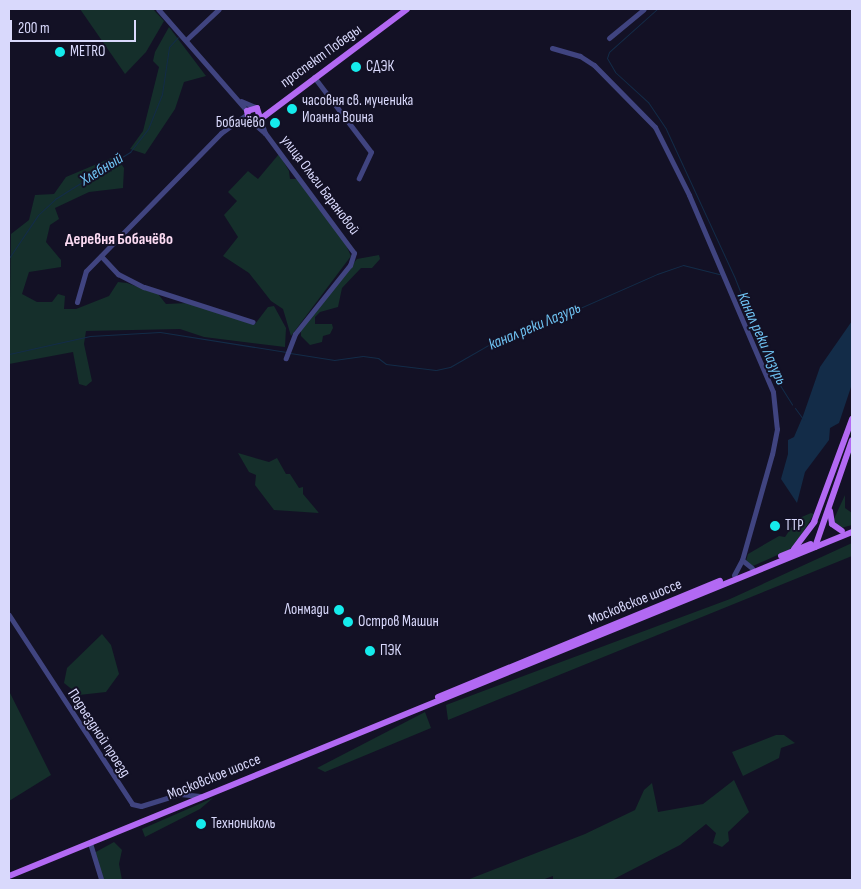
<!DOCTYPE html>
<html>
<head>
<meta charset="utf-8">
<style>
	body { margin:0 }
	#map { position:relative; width:861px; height:889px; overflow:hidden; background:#131125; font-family:"Sofia Sans Condensed",sans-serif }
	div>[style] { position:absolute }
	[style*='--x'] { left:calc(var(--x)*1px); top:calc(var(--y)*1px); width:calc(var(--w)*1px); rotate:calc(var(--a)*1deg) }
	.green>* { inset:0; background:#152f2b }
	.water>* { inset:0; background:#132c48 }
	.stream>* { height:1px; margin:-0.5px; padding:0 0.5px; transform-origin:0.5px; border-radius:0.5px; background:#132c48 }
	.minor>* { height:5px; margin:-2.5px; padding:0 2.5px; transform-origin:2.5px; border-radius:2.5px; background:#404480 }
	.major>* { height:6px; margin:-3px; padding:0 3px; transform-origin:3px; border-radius:3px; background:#b269f3 }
	.dots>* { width:14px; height:14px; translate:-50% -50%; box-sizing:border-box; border:2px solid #131125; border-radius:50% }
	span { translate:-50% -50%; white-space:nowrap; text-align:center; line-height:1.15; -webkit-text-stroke:4px #131125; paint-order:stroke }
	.poi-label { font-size:15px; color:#d9d9fc }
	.left { translate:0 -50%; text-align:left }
	.right { translate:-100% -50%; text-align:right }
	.street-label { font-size:15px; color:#d9d9fc }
	.water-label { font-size:16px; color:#6fc3f3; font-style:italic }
	.neighbourhood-label { font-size:16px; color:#fcdbf3; font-weight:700 }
	.frame { position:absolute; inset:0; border:10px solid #d9d9fc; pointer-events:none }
	.scale { position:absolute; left:10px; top:20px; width:126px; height:22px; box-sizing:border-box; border:2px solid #d9d9fc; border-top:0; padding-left:6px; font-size:15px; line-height:18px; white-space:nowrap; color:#d9d9fc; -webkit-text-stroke:4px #131125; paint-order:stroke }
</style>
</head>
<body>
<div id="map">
	<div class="green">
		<div style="clip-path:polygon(80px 9px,153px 9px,164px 21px,146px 52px,125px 74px)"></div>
		<div style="clip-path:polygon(169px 27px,206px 76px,184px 82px,175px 109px,145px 154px,130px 149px,143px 131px,159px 67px,153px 61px,155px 52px)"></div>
		<div style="clip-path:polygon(279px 154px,289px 171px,290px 179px,297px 179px,345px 243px,351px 256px,291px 336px,283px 309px,271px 301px,249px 273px,223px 256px,238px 237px,224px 215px,237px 201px,228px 192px,248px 171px,258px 179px)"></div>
		<div style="clip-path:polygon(116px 156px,124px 168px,123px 188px,89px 192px,55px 208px,59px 219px,50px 225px,46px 242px,61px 260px,61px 267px,29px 272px,22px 294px,37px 302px,52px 302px,58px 294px,65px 296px,64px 309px,76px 309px,109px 296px,118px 282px,127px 283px,158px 294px,166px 304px,188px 303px,255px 324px,268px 307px,274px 306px,286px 328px,285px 347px,204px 337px,180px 329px,86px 331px,84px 344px,92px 381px,86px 386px,79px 384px,73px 352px,9px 364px,11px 234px,29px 220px,35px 195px,54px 194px,66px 177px)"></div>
		<div style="clip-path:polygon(379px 255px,380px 259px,372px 268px,361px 268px,342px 288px,338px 307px,320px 312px,315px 317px,315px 324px,332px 324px,333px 328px,330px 334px,323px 336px,322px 342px,310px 345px,301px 336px,301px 329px,357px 259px)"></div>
		<div style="clip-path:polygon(238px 453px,269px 462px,277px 458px,286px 474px,290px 474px,299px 488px,303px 487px,303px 494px,319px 513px,274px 510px,255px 485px,256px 475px,249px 472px)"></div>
		<div style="clip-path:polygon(845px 495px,845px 508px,852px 513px,852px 525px,841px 528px,833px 521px)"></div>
		<div style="clip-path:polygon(811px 513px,814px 514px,793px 548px,753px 566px,746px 561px,748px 554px,779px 536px,785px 537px,797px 519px)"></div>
		<div style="clip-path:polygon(852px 543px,852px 556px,448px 720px,446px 705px,730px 599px)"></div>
		<div style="clip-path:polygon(102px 634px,111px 645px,119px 674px,106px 692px,79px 695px,64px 683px,67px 668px)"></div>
		<div style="clip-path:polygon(9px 691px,51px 775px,9px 801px)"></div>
		<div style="clip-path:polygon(425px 712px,431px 728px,325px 772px,317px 768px)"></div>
		<div style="clip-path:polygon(776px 735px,784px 735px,795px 743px,781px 748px,779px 758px,743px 776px,732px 752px)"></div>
		<div style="clip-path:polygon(734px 780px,749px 812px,728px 832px,729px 841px,722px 847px,713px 843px,716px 833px,706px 824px,680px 845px,612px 880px,553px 880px,553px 876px,542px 880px,467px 880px,585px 834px,635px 810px,644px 790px,652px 783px,658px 812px,703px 804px)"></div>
		<div style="clip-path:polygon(213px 798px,200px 809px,145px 837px,142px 829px)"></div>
		<div style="clip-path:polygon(114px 842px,122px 850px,119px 864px,122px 880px,103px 880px,94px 853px)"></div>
	</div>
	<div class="water">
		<div style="clip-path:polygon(852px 321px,852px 384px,839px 423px,830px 428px,829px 440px,805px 472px,797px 503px,781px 479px,788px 454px,788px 440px,794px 437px,803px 416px,820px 367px)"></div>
	</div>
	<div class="stream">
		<div style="--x:657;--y:9;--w:64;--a:138.1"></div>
		<div style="--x:609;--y:52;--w:6;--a:108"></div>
		<div style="--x:607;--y:58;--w:16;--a:60"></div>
		<div style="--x:615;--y:72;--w:45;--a:42.3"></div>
		<div style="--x:648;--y:102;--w:32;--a:56"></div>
		<div style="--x:666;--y:129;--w:162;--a:65.2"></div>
		<div style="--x:734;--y:276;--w:105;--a:68.3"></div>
		<div style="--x:773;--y:374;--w:36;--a:58"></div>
		<div style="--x:9;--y:258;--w:52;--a:-56"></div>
		<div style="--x:38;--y:215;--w:23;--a:-43"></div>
		<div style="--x:55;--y:199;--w:89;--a:-32.1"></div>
		<div style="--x:130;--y:152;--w:29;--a:-52"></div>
		<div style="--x:148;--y:129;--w:38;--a:-68"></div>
		<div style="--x:162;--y:94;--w:48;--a:-81.5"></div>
		<div style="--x:169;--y:47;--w:13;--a:-48"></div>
		<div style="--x:290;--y:353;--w:45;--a:9"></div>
		<div style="--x:334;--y:360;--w:29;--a:-8"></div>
		<div style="--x:363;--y:356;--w:15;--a:8"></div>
		<div style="--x:378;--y:358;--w:10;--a:37"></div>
		<div style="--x:386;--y:364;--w:50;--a:6.8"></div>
		<div style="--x:436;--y:370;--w:14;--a:-12"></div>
		<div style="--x:450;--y:367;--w:54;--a:-29.9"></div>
		<div style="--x:497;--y:340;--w:25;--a:-14"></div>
		<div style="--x:521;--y:334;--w:149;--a:-23.8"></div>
		<div style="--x:657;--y:274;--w:28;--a:-19"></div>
		<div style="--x:683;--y:265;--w:38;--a:14"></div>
		<div style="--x:9;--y:354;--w:83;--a:-12.5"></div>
		<div style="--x:90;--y:336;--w:70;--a:-3.3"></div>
		<div style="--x:160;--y:332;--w:128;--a:9"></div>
		<div style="--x:795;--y:408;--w:14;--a:54"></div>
	</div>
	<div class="minor">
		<div style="--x:158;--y:9;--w:135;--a:48.9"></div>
		<div style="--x:609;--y:38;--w:45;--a:-39.6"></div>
		<div style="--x:186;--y:40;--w:45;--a:-43.2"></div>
		<div style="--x:552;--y:48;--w:29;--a:16"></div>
		<div style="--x:580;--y:56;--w:17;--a:33"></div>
		<div style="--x:594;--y:65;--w:87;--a:45.5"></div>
		<div style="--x:655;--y:127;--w:76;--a:63.4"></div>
		<div style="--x:689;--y:195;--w:214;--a:66.9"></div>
		<div style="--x:773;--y:392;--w:37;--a:84"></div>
		<div style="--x:777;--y:429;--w:25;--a:101"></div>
		<div style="--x:772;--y:454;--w:110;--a:105.8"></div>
		<div style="--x:742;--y:560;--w:17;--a:118"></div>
		<div style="--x:314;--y:77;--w:94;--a:52.8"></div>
		<div style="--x:371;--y:152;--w:29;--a:115"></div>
		<div style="--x:241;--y:101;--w:15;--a:23"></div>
		<div style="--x:260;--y:118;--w:16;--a:72"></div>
		<div style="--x:251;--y:121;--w:18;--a:41"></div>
		<div style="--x:265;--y:133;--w:149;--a:53.4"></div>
		<div style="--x:354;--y:253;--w:13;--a:108"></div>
		<div style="--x:350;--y:265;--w:88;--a:128.6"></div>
		<div style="--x:295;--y:334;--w:26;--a:111"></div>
		<div style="--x:101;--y:256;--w:25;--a:47"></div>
		<div style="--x:118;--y:274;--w:29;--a:27"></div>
		<div style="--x:144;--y:287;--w:114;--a:17.8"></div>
		<div style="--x:77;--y:302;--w:32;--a:-74"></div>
		<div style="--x:86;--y:271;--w:193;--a:-45.6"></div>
		<div style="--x:221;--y:133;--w:32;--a:-36"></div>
		<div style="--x:742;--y:560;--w:13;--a:39"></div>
		<div style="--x:9;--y:615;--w:225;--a:56.9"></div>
		<div style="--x:132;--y:804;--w:9;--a:13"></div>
		<div style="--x:141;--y:806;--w:41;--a:-17.1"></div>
		<div style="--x:180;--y:794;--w:20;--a:6"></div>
		<div style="--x:90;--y:843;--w:39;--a:73"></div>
	</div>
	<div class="major">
		<div style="--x:260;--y:118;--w:10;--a:-107"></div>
		<div style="--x:257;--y:108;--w:10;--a:163"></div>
		<div style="--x:247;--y:111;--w:9;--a:77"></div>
		<div style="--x:249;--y:120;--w:9;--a:6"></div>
		<div style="--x:258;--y:121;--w:186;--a:-36.9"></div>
		<div style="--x:830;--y:511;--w:13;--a:81"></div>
		<div style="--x:832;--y:524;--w:12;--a:35"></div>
		<div style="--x:815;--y:547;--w:113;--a:-70.9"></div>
		<div style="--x:794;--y:549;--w:34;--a:-53"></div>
		<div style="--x:814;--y:522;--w:110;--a:-69.7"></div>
		<div style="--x:781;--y:556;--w:32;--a:-22"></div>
		<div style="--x:438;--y:697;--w:305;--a:-22.4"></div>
		<div style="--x:9;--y:876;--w:910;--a:-22.2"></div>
	</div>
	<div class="dots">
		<div style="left:60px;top:52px;background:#15ebec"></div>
		<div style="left:356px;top:67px;background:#15ebec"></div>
		<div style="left:292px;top:109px;background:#15ebec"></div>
		<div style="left:275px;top:123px;background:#15ebec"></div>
		<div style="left:775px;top:526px;background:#15ebec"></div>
		<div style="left:339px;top:610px;background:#15ebec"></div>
		<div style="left:348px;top:622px;background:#15ebec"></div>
		<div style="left:370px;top:651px;background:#15ebec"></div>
		<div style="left:201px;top:824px;background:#15ebec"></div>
	</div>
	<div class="poi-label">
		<span class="left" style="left:70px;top:52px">METRO</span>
		<span class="left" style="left:366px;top:67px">СДЭК</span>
		<span class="left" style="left:302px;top:109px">часовня св. мученика<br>Иоанна Воина</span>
		<span class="right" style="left:265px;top:123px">Бобачёво</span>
		<span class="left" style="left:785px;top:526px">ТТР</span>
		<span class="right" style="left:329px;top:610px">Лонмади</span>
		<span class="left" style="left:358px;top:622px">Остров Машин</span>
		<span class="left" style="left:380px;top:651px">ПЭК</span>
		<span class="left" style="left:211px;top:824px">Технониколь</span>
	</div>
	<div class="street-label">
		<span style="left:321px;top:56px;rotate:-36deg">проспект Победы</span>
		<span style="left:320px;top:185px;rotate:53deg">улица Ольги Барановой</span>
		<span style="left:635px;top:602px;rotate:-22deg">Московское шоссе</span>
		<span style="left:99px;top:733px;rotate:57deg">Подъездной проезд</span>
		<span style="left:214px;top:777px;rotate:-22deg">Московское шоссе</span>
	</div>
	<div class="water-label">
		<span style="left:102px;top:170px;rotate:-32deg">Хлебный</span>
		<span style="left:535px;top:327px;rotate:-23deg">канал реки Лазурь</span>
		<span style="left:761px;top:339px;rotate:66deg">Канал реки Лазурь</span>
	</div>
	<div class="neighbourhood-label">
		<span style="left:119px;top:240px">Деревня Бобачёво</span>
	</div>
	<div class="frame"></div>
	<div class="scale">200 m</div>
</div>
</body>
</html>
